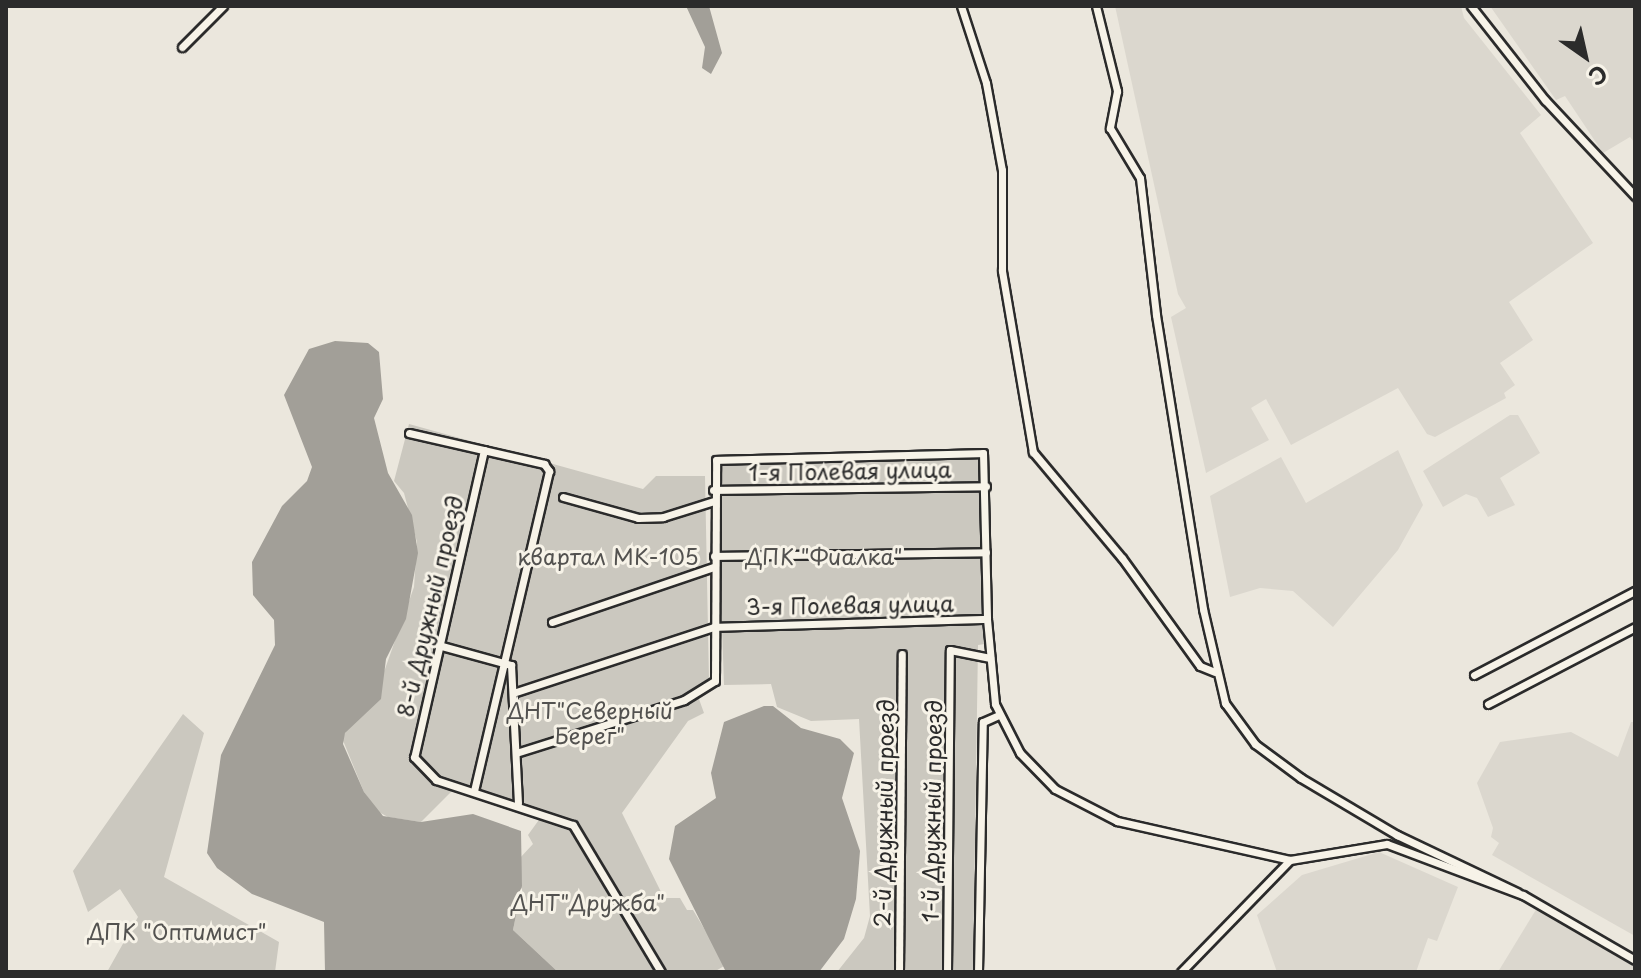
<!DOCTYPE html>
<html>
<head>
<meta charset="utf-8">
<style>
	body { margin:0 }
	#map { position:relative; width:1641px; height:978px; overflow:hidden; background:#ebe7dd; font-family:"Playpen Sans",sans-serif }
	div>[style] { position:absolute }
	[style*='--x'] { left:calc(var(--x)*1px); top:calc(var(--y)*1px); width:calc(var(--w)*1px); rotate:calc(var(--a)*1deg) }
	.built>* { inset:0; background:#dbd7ce }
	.green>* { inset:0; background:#cbc8bf }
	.water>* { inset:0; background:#a29f98 }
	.roads { filter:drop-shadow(2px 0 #2b2b2b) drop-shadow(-2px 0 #2b2b2b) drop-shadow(0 2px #2b2b2b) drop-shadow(0 -2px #2b2b2b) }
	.minor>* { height:7px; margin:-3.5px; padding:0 3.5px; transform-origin:3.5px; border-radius:3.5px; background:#f7f3e8 }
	span { translate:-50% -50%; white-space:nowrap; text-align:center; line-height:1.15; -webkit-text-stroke:6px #f7f3e8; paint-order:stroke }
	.street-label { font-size:22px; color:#2b2b2b }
	.park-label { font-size:22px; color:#535250 }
	.frame { position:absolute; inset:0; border:8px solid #2b2b2b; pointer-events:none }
	.north { position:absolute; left:1545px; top:16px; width:80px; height:80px; -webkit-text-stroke:6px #f7f3e8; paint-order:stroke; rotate:146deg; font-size:22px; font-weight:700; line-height:32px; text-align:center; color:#2b2b2b }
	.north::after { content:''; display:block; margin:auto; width:28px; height:36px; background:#2b2b2b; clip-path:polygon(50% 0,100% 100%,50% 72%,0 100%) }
</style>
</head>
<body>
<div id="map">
	<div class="built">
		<div style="clip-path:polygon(1115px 6px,1461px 6px,1464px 18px,1541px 115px,1520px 133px,1593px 243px,1509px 302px,1533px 340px,1500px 363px,1515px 385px,1504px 393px,1506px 398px,1435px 437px,1427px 434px,1398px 388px,1291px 445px,1266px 399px,1251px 408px,1269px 440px,1206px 473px,1171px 317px,1186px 308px,1178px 294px)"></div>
		<div style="clip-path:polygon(1490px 6px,1635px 6px,1635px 143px,1630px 137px,1603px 153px,1565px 96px,1556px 100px)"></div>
		<div style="clip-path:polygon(1510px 415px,1518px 415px,1540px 453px,1500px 478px,1515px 505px,1488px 517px,1477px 498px,1466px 494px,1443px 507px,1423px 471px)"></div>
		<div style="clip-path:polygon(1398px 450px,1423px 505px,1398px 550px,1333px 627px,1293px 591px,1260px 588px,1230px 597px,1210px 496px,1281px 457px,1306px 503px)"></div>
		<div style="clip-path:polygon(1631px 722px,1635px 722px,1635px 936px,1492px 855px,1499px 843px,1491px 837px,1493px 828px,1477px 783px,1500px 742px,1571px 732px,1618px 757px)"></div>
		<div style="clip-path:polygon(1379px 852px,1458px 887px,1437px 941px,1428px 938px,1416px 972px,1277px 972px,1257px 915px,1302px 875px)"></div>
		<div style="clip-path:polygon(1537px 908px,1635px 967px,1635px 972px,1498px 972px)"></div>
	</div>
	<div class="green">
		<div style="clip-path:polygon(409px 424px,643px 489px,656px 476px,705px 476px,709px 681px,695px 688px,704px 713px,688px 721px,622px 813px,664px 898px,680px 898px,687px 910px,693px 910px,717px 950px,724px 966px,714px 972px,558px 972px,513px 930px,522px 886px,519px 859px,533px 844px,528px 835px,541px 817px,452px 791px,421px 822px,388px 817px,377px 811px,364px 792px,342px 738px,385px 669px,414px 587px,417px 542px,404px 493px,394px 481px)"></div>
		<div style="clip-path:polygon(985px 450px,990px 455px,989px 616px,985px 644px,978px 645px,973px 972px,837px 972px,864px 938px,870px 916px,859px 719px,811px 721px,777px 707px,771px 684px,724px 685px,716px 455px)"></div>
		<div style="clip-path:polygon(183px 714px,204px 733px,164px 877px,279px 942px,275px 972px,107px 972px,138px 917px,120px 889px,88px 912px,73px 871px)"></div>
	</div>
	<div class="water">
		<div style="clip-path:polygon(686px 6px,709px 6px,722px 53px,711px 74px,702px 68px,705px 47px)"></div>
		<div style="clip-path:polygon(335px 341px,368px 343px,379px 352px,383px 399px,374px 418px,388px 473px,412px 515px,418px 553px,406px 619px,386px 659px,381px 699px,345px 733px,343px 744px,364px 792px,383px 816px,421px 822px,473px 814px,521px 831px,522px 886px,513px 930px,558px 972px,325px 972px,324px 922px,252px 894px,217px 868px,207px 853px,221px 755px,275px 645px,274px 620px,253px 595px,252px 562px,282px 506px,307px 481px,312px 467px,284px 395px,309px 349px)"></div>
		<div style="clip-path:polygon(764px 706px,773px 706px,801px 728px,840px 739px,854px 753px,842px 798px,860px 851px,856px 899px,844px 939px,819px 972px,726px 972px,669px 859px,675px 826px,716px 798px,711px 773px,724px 722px)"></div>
	</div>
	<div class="roads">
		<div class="minor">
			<div style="--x:961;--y:6;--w:81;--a:72"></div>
			<div style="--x:986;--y:83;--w:88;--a:79.6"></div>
			<div style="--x:1002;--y:170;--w:101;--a:90"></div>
			<div style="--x:1002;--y:271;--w:184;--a:80.3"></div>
			<div style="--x:1033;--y:452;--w:138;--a:50"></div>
			<div style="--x:1122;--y:558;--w:133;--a:54.2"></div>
			<div style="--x:1200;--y:666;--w:16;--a:22"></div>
			<div style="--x:1096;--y:6;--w:88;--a:76.1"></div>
			<div style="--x:1117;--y:91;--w:38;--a:101"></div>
			<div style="--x:1110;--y:128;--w:58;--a:59"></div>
			<div style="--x:1140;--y:178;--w:138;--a:83.3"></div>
			<div style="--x:1156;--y:315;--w:298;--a:80.9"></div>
			<div style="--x:1203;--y:609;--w:97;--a:76.8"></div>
			<div style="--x:1225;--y:703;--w:51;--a:53.8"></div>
			<div style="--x:1255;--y:744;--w:57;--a:36.5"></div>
			<div style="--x:1301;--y:778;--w:112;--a:30.7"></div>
			<div style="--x:1397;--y:835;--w:133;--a:25.4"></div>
			<div style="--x:1471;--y:6;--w:120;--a:51.8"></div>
			<div style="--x:1545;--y:100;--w:132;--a:46.8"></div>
			<div style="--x:182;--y:47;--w:58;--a:-45"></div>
			<div style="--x:409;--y:433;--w:139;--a:12.9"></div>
			<div style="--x:544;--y:464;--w:9;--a:54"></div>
			<div style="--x:549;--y:471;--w:328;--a:103.2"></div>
			<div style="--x:484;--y:450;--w:315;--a:102.8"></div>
			<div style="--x:414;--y:757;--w:32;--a:46"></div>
			<div style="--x:436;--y:780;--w:144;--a:18.2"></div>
			<div style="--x:573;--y:825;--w:171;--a:59.1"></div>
			<div style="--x:713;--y:490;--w:273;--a:-0.8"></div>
			<div style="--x:563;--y:497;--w:78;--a:15.6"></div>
			<div style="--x:638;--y:518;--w:25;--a:-2"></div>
			<div style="--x:663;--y:517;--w:53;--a:-17.4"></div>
			<div style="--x:714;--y:556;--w:272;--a:-0.8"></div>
			<div style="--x:552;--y:622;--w:171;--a:-18.8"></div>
			<div style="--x:438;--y:645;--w:76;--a:15.3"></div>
			<div style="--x:511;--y:665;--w:138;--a:87.1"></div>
			<div style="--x:1474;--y:675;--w:182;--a:-27.6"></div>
			<div style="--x:513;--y:693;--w:212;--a:-18.2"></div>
			<div style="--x:714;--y:627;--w:273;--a:-1.7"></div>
			<div style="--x:1488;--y:704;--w:166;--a:-27.6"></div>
			<div style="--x:516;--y:753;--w:176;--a:-17.5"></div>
			<div style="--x:684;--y:700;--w:36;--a:-32"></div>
			<div style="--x:715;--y:681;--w:221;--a:-89.7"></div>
			<div style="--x:716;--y:460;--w:267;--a:-1.5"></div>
			<div style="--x:983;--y:453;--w:166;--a:88.6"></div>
			<div style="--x:987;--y:619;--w:85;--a:84.6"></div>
			<div style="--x:995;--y:704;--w:55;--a:63"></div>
			<div style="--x:1020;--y:753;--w:50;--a:45.8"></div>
			<div style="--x:1055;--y:789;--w:70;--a:27.3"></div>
			<div style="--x:1117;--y:821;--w:177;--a:12.7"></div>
			<div style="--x:1290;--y:860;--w:98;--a:-9.4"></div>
			<div style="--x:1387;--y:844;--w:145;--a:20.6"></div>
			<div style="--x:1523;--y:895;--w:129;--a:30.1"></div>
			<div style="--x:899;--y:972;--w:318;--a:-89.5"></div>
			<div style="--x:947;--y:972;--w:322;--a:-89.5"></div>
			<div style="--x:950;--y:650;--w:41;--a:11.3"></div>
			<div style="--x:978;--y:972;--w:250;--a:-88.9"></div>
			<div style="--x:983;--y:722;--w:17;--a:-24"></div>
			<div style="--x:1181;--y:972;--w:156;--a:-45.8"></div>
		</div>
	</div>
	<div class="street-label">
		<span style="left:850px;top:470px;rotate:-1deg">1-я Полевая улица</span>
		<span style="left:850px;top:604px;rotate:-1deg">3-я Полевая улица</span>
		<span style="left:429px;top:606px;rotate:-77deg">8-й Дружный проезд</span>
		<span style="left:931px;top:811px;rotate:-89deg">1-й Дружный проезд</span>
		<span style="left:883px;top:813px;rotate:-89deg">2-й Дружный проезд</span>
	</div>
	<div class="park-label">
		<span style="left:608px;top:556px">квартал МК-105</span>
		<span style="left:824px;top:556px">ДПК "Фиалка"</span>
		<span style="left:590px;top:722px">ДНТ"Северный<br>Берег"</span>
		<span style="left:588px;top:902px">ДНТ"Дружба"</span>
		<span style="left:177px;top:931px">ДПК "Оптимист"</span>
	</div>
	<div class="frame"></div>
	<div class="north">С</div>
</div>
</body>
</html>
